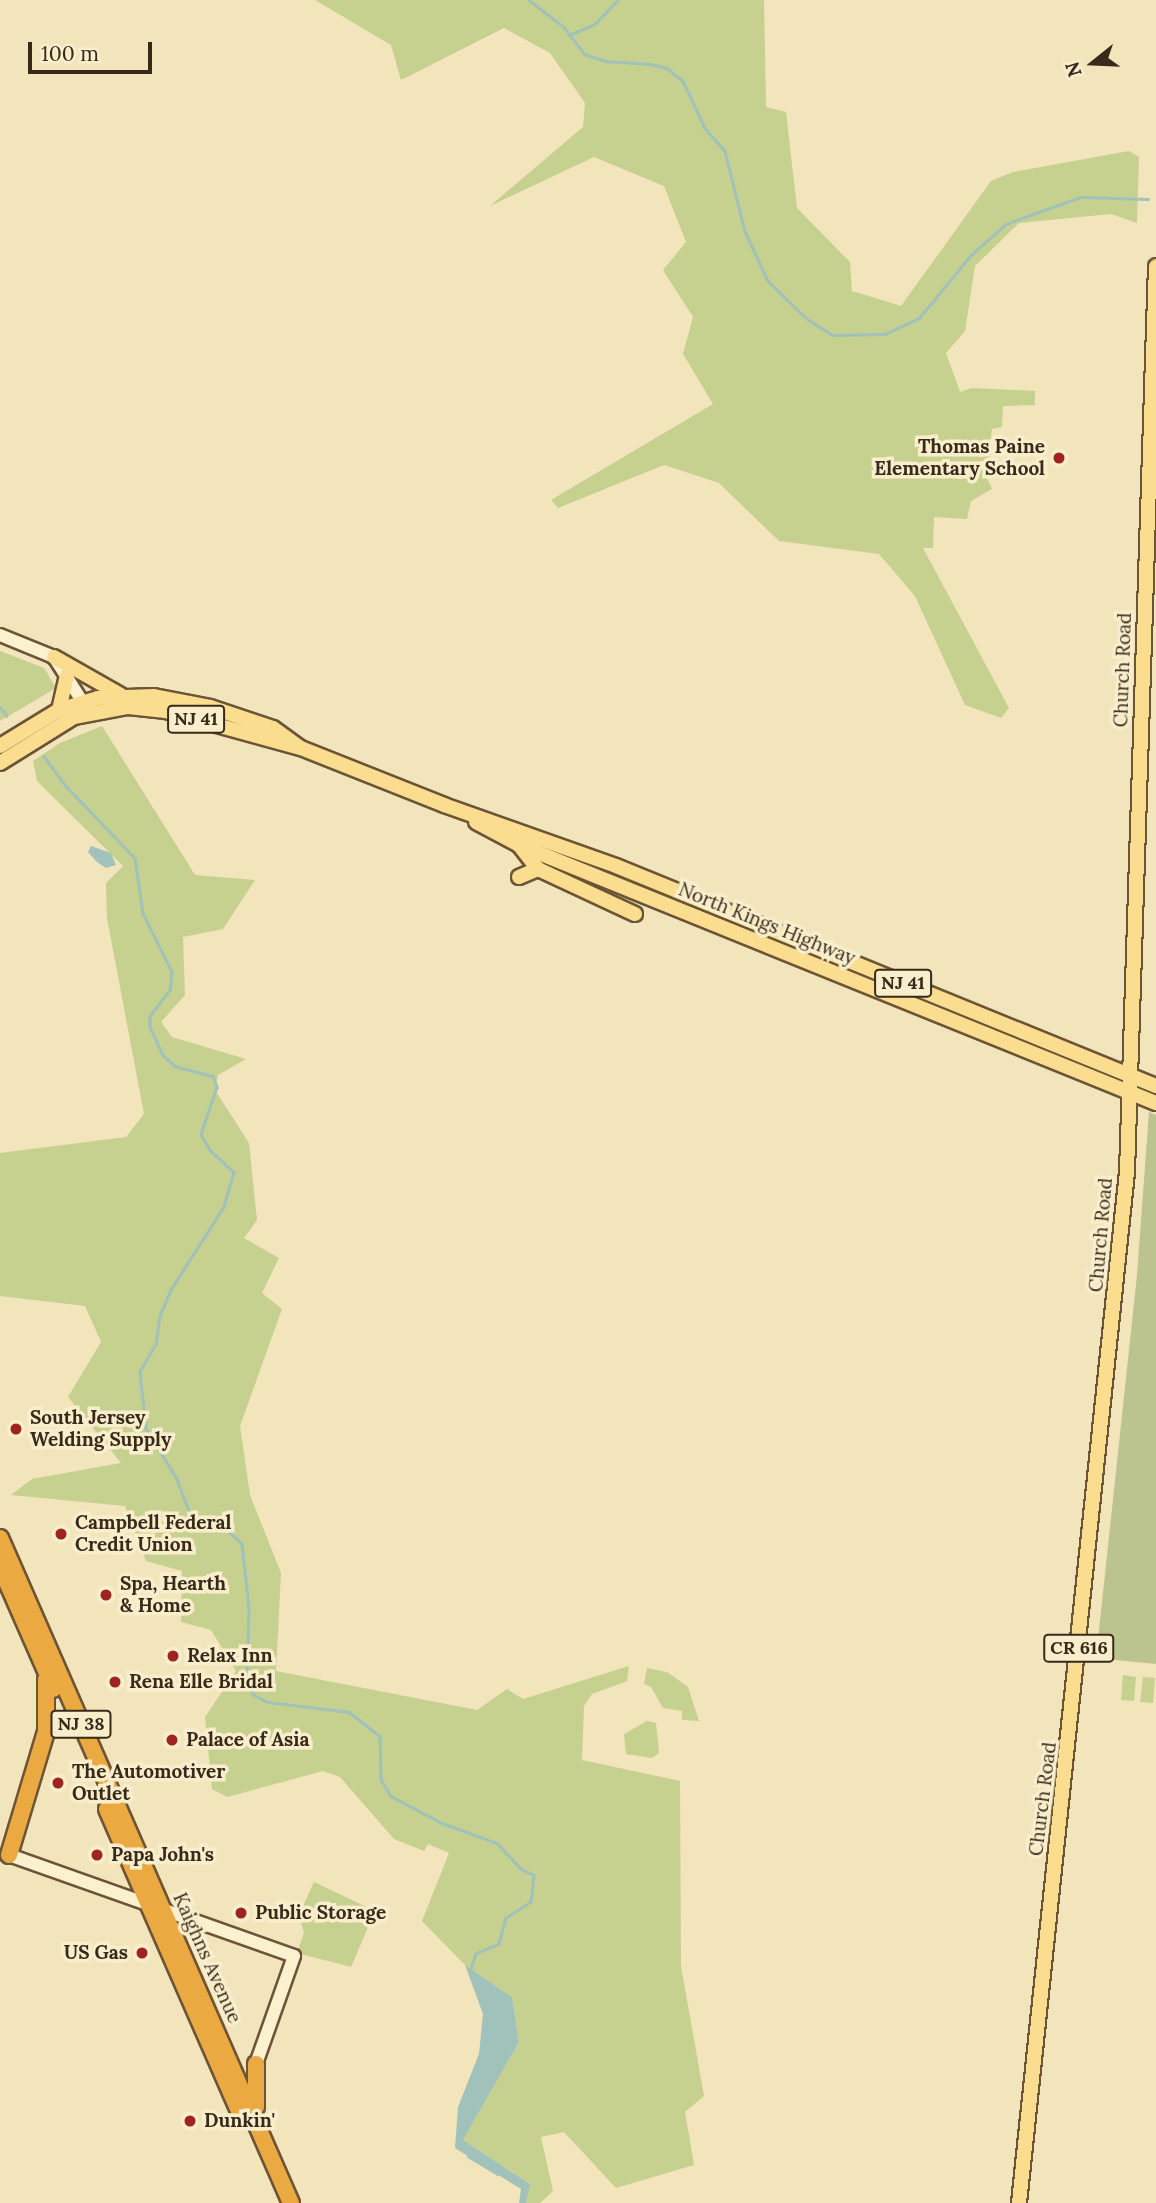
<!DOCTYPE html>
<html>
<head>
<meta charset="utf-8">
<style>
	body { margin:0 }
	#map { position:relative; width:1156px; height:2203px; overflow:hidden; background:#f2e4bb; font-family:Lora,serif }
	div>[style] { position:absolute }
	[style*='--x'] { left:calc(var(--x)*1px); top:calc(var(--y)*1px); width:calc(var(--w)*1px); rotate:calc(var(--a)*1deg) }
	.green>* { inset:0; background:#c6d08f }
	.cemetery>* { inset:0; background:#bbc48f }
	.water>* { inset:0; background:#a0c2ba }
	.stream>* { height:2.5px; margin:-1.25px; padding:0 1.25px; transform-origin:1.25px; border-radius:1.25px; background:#a0c2ba }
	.roads { filter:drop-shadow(2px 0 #6c5437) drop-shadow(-2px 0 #6c5437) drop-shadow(0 2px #6c5437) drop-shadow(0 -2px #6c5437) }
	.secondary>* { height:12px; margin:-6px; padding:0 6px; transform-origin:6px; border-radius:6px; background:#fcf1cf }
	.primary>* { height:14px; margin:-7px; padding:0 7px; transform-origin:7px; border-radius:7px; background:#fadd8e }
	.highway>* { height:16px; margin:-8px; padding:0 8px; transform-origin:8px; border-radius:8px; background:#eba942 }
	.dots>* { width:19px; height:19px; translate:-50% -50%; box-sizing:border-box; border:4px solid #f8eecc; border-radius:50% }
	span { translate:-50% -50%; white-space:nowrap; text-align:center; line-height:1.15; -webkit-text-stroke:7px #f8eecc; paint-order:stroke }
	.shield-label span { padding:2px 5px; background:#f8eecc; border:2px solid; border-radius:5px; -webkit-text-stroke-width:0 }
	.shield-label { font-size:18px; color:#382a1a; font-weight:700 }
	.poi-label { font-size:19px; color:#382a1a; font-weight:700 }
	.right { translate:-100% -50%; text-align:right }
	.left { translate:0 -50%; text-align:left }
	.street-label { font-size:19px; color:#382a1a }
	.north { position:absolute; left:1058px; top:28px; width:70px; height:70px; -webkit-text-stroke:5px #f8eecc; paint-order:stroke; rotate:252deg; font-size:19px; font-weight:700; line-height:28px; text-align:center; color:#382a1a }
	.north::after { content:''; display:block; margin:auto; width:24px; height:32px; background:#382a1a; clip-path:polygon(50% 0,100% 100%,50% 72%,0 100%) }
	.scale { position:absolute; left:28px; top:42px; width:124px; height:32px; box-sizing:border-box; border:4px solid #382a1a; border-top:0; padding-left:9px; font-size:21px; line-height:24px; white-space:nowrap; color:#382a1a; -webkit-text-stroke:5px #f8eecc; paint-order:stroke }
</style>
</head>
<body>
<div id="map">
	<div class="green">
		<div style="clip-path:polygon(315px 0,764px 0,766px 107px,786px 112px,797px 208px,850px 262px,852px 291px,901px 306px,991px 181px,1013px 172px,1129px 151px,1139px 157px,1137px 223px,1111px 214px,1019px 223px,975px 266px,965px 331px,946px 353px,960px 392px,972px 388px,1035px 391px,1035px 405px,1003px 406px,1002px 427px,992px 429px,986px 476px,992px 489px,971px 501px,967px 519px,934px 517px,933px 548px,923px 548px,1009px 708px,1001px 718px,965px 705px,915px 596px,879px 554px,779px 541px,719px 483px,664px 465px,558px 508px,551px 500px,713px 404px,683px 354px,693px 317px,663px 270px,686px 242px,664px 186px,594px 157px,490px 206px,583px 127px,585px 103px,550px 53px,504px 28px,401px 80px,391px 45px)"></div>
		<div style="clip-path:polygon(0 651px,44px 668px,56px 688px,0 721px)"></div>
		<div style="clip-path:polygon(102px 726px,195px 875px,255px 880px,223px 929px,183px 937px,185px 995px,161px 1022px,172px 1037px,246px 1059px,218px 1075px,215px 1090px,249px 1143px,257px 1220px,244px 1238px,279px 1258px,262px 1293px,282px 1309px,240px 1426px,250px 1495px,281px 1573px,276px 1671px,477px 1710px,507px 1689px,523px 1699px,629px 1666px,627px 1681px,592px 1694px,584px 1706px,582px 1760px,680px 1781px,681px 1966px,704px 2096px,685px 2112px,694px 2165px,616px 2188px,564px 2132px,541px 2137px,553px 2191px,540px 2203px,526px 2203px,529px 2183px,463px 2140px,519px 2042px,512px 1997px,465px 1965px,422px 1921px,449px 1853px,428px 1844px,424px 1851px,394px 1839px,340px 1777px,323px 1771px,227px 1797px,212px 1789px,205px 1717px,236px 1671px,211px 1630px,181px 1622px,182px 1571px,146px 1561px,125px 1506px,11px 1495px,32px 1479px,121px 1463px,68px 1397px,101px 1342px,85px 1306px,0 1296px,0 1153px,126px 1137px,144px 1114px,107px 918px,106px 883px,123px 866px,37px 781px,33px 761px,60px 743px)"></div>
		<div style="clip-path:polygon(647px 1668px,667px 1672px,688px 1687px,699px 1721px,682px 1720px,682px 1711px,663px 1708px,651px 1687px,644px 1684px)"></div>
		<div style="clip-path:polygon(1123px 1675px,1136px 1677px,1134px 1701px,1121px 1700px)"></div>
		<div style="clip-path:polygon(1143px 1677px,1155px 1678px,1153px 1703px,1140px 1702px)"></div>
		<div style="clip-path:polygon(647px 1721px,656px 1723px,659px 1753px,652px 1758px,626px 1754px,624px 1734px)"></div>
		<div style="clip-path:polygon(314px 1882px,375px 1911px,351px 1967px,297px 1953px,304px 1933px,299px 1915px)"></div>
	</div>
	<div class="cemetery">
		<div style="clip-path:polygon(1149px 1112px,1156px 1115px,1156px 1664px,1096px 1658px,1137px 1275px)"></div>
	</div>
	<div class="water">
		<div style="clip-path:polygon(91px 846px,111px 853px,116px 865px,106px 868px,97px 862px,88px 852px)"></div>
		<div style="clip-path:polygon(465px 1965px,512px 1997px,519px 2042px,463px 2140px,530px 2184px,526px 2203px,519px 2203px,521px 2189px,455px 2148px,458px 2107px,479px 2054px,483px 2014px)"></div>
	</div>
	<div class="stream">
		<div style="--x:529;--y:0;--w:44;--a:37.6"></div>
		<div style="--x:564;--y:27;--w:34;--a:53"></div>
		<div style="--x:584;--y:54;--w:22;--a:18"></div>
		<div style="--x:605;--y:61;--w:45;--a:3.8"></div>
		<div style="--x:650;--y:64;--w:17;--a:13"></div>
		<div style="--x:667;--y:68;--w:21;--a:39"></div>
		<div style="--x:683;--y:81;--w:52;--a:64.9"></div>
		<div style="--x:705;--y:128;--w:30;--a:49"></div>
		<div style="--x:725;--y:151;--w:82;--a:76"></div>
		<div style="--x:745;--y:231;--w:55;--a:65.3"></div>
		<div style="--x:768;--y:281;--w:53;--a:44.2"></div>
		<div style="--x:806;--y:318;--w:31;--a:33"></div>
		<div style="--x:832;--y:335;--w:53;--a:-1.1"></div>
		<div style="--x:885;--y:334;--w:38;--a:-25"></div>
		<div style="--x:919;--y:318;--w:82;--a:-50.5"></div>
		<div style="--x:971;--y:255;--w:47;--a:-41.5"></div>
		<div style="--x:1006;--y:224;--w:79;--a:-20"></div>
		<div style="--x:1080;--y:197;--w:68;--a:1.7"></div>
		<div style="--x:569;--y:35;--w:28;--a:-23"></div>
		<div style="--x:595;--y:24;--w:33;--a:-47"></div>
		<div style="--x:0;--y:707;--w:11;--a:52"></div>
		<div style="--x:44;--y:756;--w:37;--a:54"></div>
		<div style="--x:66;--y:786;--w:100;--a:46.2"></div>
		<div style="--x:135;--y:858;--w:56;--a:81.7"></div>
		<div style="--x:143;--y:913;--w:66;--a:63.8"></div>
		<div style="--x:172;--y:972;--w:18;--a:96"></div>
		<div style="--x:170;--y:990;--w:34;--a:127"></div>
		<div style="--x:150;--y:1017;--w:10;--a:90"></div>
		<div style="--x:150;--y:1027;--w:31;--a:65"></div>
		<div style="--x:163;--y:1055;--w:16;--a:43"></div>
		<div style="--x:175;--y:1066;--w:39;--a:15"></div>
		<div style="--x:213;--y:1076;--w:12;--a:70"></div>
		<div style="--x:217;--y:1087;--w:50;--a:108.8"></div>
		<div style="--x:201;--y:1134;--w:18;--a:61"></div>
		<div style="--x:210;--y:1150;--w:33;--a:43"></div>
		<div style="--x:234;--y:1172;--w:36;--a:106"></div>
		<div style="--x:224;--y:1207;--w:98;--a:122.6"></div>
		<div style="--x:171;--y:1290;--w:28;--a:113"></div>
		<div style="--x:160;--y:1316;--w:28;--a:98"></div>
		<div style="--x:156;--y:1344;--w:32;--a:120"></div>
		<div style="--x:140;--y:1372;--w:56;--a:83.9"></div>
		<div style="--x:146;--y:1428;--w:60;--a:58.7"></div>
		<div style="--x:177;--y:1479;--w:43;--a:69.4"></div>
		<div style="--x:192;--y:1519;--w:33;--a:14"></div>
		<div style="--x:224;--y:1527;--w:25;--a:43"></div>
		<div style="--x:242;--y:1544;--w:63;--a:83.7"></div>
		<div style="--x:249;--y:1607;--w:76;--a:91.5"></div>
		<div style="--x:247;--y:1683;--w:14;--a:60"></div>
		<div style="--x:254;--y:1695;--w:16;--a:27"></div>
		<div style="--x:268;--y:1702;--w:82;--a:7"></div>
		<div style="--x:349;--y:1712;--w:39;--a:38"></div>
		<div style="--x:380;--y:1736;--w:43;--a:88.7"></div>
		<div style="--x:381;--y:1779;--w:20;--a:60"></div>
		<div style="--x:391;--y:1796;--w:58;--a:27.9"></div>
		<div style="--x:442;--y:1823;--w:59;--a:20"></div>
		<div style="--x:497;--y:1843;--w:35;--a:47"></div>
		<div style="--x:521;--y:1869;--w:14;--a:25"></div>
		<div style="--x:534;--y:1875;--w:27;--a:96"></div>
		<div style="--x:531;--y:1902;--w:30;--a:147"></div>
		<div style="--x:506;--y:1918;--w:27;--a:105"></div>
		<div style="--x:499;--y:1944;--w:25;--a:157"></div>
		<div style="--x:476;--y:1954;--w:18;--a:109"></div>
		<div style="--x:468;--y:2156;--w:35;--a:31"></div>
	</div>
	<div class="roads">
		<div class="secondary">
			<div style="--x:0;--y:635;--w:58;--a:22.2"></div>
			<div style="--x:54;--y:657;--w:52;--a:57.5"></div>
			<div style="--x:9;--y:1855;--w:302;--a:19.5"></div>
			<div style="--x:294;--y:1956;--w:114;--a:109.4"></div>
		</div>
		<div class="primary">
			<div style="--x:54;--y:657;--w:77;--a:29.6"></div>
			<div style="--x:59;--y:710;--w:36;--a:-77"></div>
			<div style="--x:0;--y:746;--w:69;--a:-31.4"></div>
			<div style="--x:59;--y:710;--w:41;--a:-17.1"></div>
			<div style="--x:98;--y:698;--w:56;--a:-2"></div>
			<div style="--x:154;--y:696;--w:57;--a:11.1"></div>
			<div style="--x:210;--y:707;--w:66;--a:18.4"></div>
			<div style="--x:273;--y:728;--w:34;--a:36"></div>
			<div style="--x:301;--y:748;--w:154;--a:21.7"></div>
			<div style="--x:444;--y:805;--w:182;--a:19.5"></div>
			<div style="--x:616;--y:866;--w:583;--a:22.17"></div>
			<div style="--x:0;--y:763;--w:87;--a:-31.9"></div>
			<div style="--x:74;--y:717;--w:55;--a:-10.5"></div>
			<div style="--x:128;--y:707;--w:38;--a:6"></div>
			<div style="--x:166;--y:711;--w:136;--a:15.4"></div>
			<div style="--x:476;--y:822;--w:49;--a:28.1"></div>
			<div style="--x:519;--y:845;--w:687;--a:22.05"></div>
			<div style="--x:519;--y:845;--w:31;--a:52"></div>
			<div style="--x:538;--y:869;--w:107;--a:24.9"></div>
			<div style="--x:519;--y:877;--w:21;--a:-23"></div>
			<div style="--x:1019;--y:2203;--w:1037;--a:-84.02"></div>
			<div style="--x:1127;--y:1172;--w:906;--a:-88.17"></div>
		</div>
		<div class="highway">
			<div style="--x:0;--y:1538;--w:726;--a:66.37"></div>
			<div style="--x:0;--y:1566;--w:134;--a:66.3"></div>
			<div style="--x:107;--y:1809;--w:327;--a:66.4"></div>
			<div style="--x:9;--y:1855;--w:128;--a:-73.3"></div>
			<div style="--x:46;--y:1732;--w:52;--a:-90"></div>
			<div style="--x:256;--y:2107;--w:43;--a:-90"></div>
		</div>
	</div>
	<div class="dots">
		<div style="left:1059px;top:458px;background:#9f231e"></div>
		<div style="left:16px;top:1429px;background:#9f231e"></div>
		<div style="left:61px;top:1534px;background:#9f231e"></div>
		<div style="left:106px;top:1595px;background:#9f231e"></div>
		<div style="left:173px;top:1656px;background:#9f231e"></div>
		<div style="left:115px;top:1682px;background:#9f231e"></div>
		<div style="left:172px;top:1740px;background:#9f231e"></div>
		<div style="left:58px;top:1783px;background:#9f231e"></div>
		<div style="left:97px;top:1855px;background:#9f231e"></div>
		<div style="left:241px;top:1913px;background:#9f231e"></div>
		<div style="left:142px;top:1953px;background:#9f231e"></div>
		<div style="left:190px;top:2121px;background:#9f231e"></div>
	</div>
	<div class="shield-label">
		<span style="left:196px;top:719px">NJ 41</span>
		<span style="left:903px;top:983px">NJ 41</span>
		<span style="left:1079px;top:1648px">CR 616</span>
		<span style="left:81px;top:1724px">NJ 38</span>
	</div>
	<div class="poi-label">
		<span class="right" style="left:1045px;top:458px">Thomas Paine<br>Elementary School</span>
		<span class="left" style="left:30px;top:1429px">South Jersey<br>Welding Supply</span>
		<span class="left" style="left:75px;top:1534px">Campbell Federal<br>Credit Union</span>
		<span class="left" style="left:120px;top:1595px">Spa, Hearth<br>&amp; Home</span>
		<span class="left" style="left:187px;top:1656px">Relax Inn</span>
		<span class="left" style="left:129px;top:1682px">Rena Elle Bridal</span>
		<span class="left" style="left:186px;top:1740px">Palace of Asia</span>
		<span class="left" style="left:72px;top:1783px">The Automotiver<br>Outlet</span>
		<span class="left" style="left:111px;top:1855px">Papa John's</span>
		<span class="left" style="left:255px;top:1913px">Public Storage</span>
		<span class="right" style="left:128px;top:1953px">US Gas</span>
		<span class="left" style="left:204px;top:2121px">Dunkin'</span>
	</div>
	<div class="street-label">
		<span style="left:1123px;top:670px;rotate:-88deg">Church Road</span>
		<span style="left:767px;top:924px;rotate:22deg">North Kings Highway</span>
		<span style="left:1101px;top:1235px;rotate:-85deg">Church Road</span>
		<span style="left:1043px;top:1799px;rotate:-83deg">Church Road</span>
		<span style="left:207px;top:1958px;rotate:66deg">Kaighns Avenue</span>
	</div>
	<div class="north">N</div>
	<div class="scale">100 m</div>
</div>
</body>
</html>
